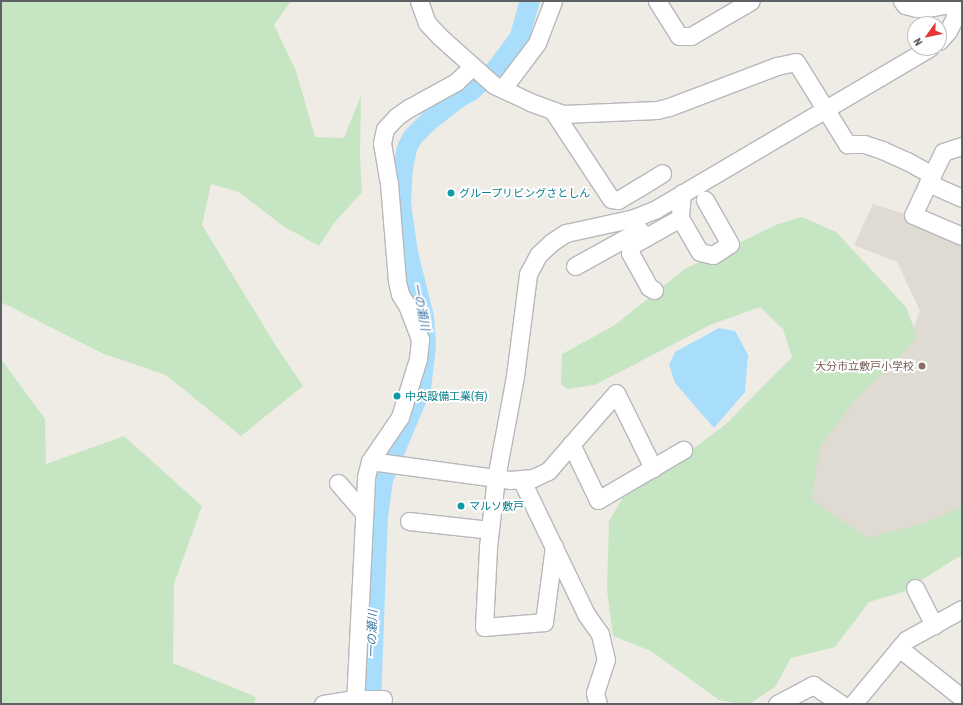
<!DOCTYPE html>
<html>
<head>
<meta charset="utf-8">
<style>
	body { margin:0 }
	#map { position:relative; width:963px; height:705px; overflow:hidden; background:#efece5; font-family:"Asap Condensed","Noto Sans JP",sans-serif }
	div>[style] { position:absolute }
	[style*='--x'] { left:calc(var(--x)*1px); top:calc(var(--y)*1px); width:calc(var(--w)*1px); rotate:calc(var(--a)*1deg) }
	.education>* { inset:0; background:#dfdbd3 }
	.green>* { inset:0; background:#c6e5c3 }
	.water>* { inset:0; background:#a8defc }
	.river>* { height:20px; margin:-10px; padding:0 10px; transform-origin:10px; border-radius:10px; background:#a8defc }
	.roads { filter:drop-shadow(1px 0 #b6b8bc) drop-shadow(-1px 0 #b6b8bc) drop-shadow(0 1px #b6b8bc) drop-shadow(0 -1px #b6b8bc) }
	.minor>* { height:17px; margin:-8.5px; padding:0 8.5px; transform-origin:8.5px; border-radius:8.5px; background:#fff }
	.dots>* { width:11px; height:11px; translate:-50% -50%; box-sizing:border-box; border:2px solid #fff; border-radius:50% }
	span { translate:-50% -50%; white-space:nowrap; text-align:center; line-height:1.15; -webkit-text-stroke:4px #fff; paint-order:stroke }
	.culture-label { font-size:11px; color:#0d838f }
	.left { translate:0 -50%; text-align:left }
	.education-label { font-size:11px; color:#785e54 }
	.right { translate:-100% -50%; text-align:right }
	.water-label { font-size:12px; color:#427aa5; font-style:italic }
	.frame { position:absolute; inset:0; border:2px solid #5d6165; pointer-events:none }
	.north { position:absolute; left:907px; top:16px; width:40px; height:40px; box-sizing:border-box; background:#fff; border:1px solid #bec0c1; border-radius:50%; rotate:237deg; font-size:11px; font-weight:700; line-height:16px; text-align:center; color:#5d6165 }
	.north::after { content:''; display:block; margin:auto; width:14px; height:18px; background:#e33738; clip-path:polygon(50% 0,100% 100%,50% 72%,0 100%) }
</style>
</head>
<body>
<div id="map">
	<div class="education">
		<div style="clip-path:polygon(873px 204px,911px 216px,962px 239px,962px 519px,871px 547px,812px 511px,805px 451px,908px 342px,920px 311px,897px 262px,854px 245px)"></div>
	</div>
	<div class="green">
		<div style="clip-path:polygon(1px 1px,291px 1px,274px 25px,296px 71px,315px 137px,344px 138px,361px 95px,360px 154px,362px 192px,334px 223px,319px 246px,283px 226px,239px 192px,211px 184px,202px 225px,276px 346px,303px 386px,241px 436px,166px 375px,104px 354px,1px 302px)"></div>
		<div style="clip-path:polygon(802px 217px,836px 232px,906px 307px,917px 336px,903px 354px,854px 401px,819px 448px,812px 500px,867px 538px,924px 523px,962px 507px,962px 558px,958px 557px,903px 592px,869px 602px,835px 647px,791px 658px,775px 687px,749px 704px,741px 704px,719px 700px,651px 651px,613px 636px,607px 590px,609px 521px,625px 494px,676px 462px,727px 423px,792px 357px,783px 329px,760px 307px,710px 325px,595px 385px,567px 389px,561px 384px,562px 354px,615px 325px,685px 269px,778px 224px)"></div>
		<div style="clip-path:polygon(1px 359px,45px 419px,46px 464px,124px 436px,202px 506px,174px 584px,173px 663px,256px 697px,254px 704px,1px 704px)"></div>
	</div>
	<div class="water">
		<div style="clip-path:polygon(719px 328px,735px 331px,748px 355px,745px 392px,714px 428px,675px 383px,669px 365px,675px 352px)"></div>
	</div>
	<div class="river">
		<div style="--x:371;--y:704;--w:188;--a:-87.9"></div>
		<div style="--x:378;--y:516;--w:37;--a:-82"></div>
		<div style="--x:383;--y:479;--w:98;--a:-67.1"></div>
		<div style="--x:421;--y:389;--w:43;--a:-83.4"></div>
		<div style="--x:426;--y:346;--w:29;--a:-94"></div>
		<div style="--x:424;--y:317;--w:66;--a:-104"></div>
		<div style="--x:408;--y:253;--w:50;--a:-98"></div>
		<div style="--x:401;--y:203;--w:33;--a:-87"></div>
		<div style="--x:403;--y:170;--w:22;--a:-80"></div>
		<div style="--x:407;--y:148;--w:11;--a:-63"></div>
		<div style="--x:412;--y:138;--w:24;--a:-45"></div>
		<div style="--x:429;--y:121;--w:37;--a:-38"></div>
		<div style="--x:458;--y:98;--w:15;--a:-28"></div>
		<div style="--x:471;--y:91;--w:33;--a:-41"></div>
		<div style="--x:496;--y:69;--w:38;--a:-53"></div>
		<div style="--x:519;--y:39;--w:40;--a:-74"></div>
	</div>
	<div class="roads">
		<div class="minor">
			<div style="--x:419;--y:1;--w:23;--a:70"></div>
			<div style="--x:427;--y:23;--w:18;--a:47"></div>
			<div style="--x:439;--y:36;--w:74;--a:41.7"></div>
			<div style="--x:494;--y:85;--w:40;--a:25"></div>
			<div style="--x:530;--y:102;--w:35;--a:20"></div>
			<div style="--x:563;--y:114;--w:94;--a:-2.4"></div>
			<div style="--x:657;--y:110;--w:12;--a:-14"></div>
			<div style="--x:669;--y:107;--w:116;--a:-20.8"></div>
			<div style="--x:777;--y:66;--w:19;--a:-12"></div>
			<div style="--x:796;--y:62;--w:97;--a:58.1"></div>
			<div style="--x:847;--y:144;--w:17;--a:0"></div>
			<div style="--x:864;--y:144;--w:19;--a:18"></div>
			<div style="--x:882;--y:150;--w:27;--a:24"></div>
			<div style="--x:907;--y:161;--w:29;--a:29"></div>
			<div style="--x:932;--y:175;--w:25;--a:-64"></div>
			<div style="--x:943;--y:152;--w:20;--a:-18"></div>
			<div style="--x:657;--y:1;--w:41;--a:57.8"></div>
			<div style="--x:679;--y:36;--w:12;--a:0"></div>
			<div style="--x:691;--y:36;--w:69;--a:-30.3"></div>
			<div style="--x:902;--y:1;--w:5;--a:53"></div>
			<div style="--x:905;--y:5;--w:11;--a:15"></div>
			<div style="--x:916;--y:8;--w:12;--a:0"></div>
			<div style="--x:928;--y:8;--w:26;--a:-11"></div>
			<div style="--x:939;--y:41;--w:13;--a:-48"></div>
			<div style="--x:948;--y:31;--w:16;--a:-63"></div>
			<div style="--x:955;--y:17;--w:16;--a:-94"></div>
			<div style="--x:503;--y:88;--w:56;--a:-52.9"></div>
			<div style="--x:537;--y:43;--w:45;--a:-69.1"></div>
			<div style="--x:553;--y:111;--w:105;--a:56.6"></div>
			<div style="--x:611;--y:199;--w:7;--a:8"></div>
			<div style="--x:618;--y:200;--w:26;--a:-31"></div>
			<div style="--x:640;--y:187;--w:26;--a:-32"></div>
			<div style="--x:682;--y:193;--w:25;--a:95"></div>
			<div style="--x:680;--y:218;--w:39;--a:60"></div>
			<div style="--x:700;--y:252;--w:13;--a:13"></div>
			<div style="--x:713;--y:255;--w:20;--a:-33"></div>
			<div style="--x:730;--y:244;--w:51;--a:-119.6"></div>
			<div style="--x:962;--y:198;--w:37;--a:-156"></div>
			<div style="--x:928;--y:183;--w:35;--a:115"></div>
			<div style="--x:913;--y:215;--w:53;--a:23.2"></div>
			<div style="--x:575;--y:266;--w:74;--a:-29"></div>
			<div style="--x:654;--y:290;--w:6;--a:-149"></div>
			<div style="--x:649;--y:287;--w:39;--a:-119"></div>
			<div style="--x:630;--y:253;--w:8;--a:-76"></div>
			<div style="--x:632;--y:245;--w:55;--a:-29.4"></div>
			<div style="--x:571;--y:444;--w:62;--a:64.3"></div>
			<div style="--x:598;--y:500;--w:99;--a:-30.5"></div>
			<div style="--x:370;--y:461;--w:141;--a:7.7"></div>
			<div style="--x:510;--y:480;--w:23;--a:-5"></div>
			<div style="--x:533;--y:478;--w:17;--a:-25"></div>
			<div style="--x:548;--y:471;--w:103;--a:-48.9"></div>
			<div style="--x:616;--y:393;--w:84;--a:63.7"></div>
			<div style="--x:521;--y:479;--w:150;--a:64.3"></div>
			<div style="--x:586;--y:614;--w:24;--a:55"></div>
			<div style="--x:600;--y:634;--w:26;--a:77"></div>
			<div style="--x:606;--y:659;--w:36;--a:108"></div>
			<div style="--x:595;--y:693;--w:11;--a:75"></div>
			<div style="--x:338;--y:483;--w:38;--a:49"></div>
			<div style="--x:409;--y:521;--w:81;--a:6.3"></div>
			<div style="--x:554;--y:546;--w:77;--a:97.5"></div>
			<div style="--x:544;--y:622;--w:60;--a:175.2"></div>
			<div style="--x:484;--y:627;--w:80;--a:-87.1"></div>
			<div style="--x:488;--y:547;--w:69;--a:-83.4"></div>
			<div style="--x:496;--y:478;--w:104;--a:-79.4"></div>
			<div style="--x:515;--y:376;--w:103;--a:-82.7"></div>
			<div style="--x:528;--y:274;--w:21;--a:-62"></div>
			<div style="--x:538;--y:255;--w:19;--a:-43"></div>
			<div style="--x:552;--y:242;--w:17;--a:-33"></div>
			<div style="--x:566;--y:233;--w:70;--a:-12.4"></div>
			<div style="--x:634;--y:218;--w:24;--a:-22"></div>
			<div style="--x:656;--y:209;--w:317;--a:-30.5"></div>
			<div style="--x:915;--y:588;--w:42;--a:62.8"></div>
			<div style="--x:899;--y:648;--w:80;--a:38.4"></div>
			<div style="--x:323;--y:704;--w:32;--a:-9"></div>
			<div style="--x:355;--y:699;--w:28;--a:0"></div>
			<div style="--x:355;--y:704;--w:227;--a:-87.2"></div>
			<div style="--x:366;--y:477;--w:16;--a:-76"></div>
			<div style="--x:370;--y:461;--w:53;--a:-55.7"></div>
			<div style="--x:400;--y:417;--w:61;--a:-72.8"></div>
			<div style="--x:418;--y:359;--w:20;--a:-84"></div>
			<div style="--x:420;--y:339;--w:34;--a:-111"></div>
			<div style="--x:408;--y:307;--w:15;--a:-122"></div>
			<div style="--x:400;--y:294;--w:13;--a:-103"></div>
			<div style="--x:397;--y:281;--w:97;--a:-94.7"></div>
			<div style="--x:389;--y:184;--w:42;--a:-99.7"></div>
			<div style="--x:382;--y:143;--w:14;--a:-78"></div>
			<div style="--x:385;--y:129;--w:16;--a:-47"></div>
			<div style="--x:396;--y:117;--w:16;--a:-35"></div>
			<div style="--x:409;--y:108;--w:54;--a:-29"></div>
			<div style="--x:456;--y:82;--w:23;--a:-43"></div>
			<div style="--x:777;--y:704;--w:41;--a:-27.8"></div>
			<div style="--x:813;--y:685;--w:34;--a:34"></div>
			<div style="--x:853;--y:704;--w:83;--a:-50.4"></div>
			<div style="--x:906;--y:640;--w:64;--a:-29"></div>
		</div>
	</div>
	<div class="dots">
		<div style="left:451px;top:193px;background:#0f9aa8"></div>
		<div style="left:922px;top:366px;background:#8d6e63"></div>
		<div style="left:397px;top:396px;background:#0f9aa8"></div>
		<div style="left:461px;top:506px;background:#0f9aa8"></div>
	</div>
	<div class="culture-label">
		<span class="left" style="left:459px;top:193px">グループリビングさとしん</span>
		<span class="left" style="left:405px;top:396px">中央設備工業(有)</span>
		<span class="left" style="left:469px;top:506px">マルソ敷戸</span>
	</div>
	<div class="education-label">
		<span class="right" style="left:914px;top:366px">大分市立敷戸小学校</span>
	</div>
	<div class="water-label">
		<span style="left:420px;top:307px;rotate:79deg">一の瀬川</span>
		<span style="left:373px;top:634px;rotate:-88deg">一の瀬川</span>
	</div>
	<div class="frame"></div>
	<div class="north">N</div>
</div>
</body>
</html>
